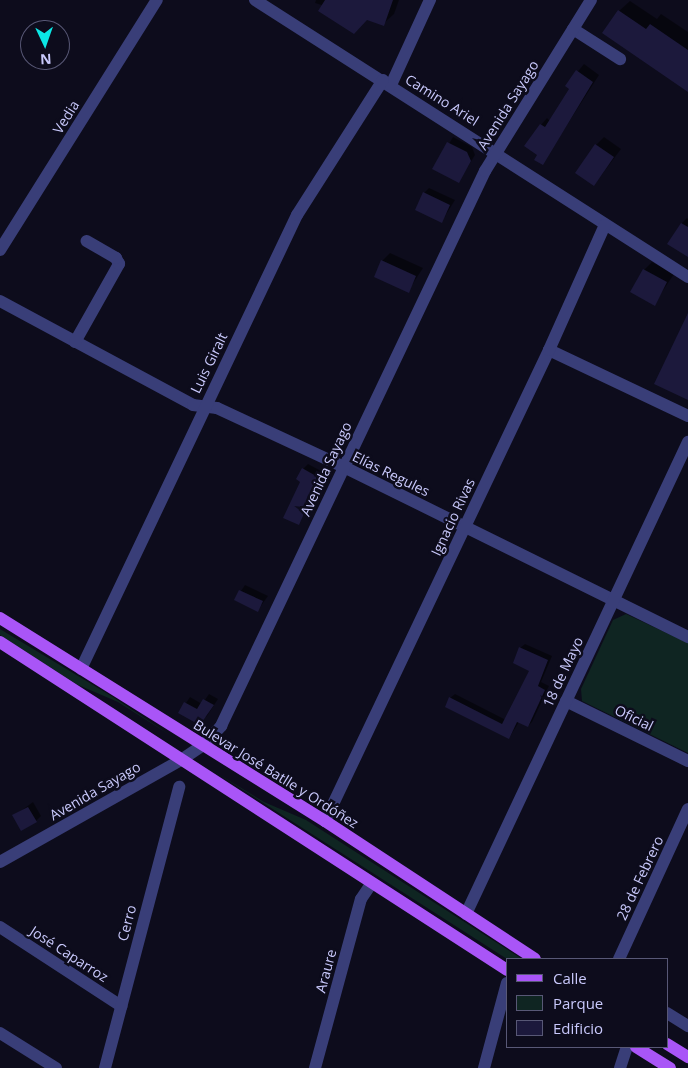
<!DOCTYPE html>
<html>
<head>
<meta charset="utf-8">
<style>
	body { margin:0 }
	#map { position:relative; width:688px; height:1068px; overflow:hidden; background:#0d0c1c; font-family:"Open Sans",sans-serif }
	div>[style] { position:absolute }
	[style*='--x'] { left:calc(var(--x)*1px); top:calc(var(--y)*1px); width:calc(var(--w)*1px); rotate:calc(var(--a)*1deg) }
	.green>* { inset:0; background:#0f2522 }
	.shadow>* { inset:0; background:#0007 }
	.building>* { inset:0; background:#1c193c }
	.minor>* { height:12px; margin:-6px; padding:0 6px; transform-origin:6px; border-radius:6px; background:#393e78 }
	.major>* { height:12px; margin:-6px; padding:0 6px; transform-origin:6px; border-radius:6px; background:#a955f7 }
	span { translate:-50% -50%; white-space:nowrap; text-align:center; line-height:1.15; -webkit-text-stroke:5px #0d0c1c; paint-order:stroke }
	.street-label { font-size:14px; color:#c9c9fc }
	.legend { position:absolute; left:506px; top:958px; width:162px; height:90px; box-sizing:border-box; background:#0d0c1c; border:1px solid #585876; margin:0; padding:6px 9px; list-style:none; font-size:15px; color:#c9c9fc }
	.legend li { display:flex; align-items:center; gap:10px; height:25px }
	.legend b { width:25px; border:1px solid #585876 }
	.north { position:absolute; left:20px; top:20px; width:50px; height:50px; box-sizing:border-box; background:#0d0c1c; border:1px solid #585876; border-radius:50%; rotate:177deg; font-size:14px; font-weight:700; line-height:20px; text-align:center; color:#c9c9fc }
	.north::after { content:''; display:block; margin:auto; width:18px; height:22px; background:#0be7e5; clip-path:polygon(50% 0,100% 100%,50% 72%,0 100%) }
</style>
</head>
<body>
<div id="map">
	<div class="green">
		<div style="clip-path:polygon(626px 614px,688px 643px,688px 753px,582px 701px,581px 689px,613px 620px)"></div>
		<div style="clip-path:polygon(0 629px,113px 697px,173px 737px,118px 702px,76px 684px,0 635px)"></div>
		<div style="clip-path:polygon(215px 772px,264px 802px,306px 820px,522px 959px,507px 959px)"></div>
	</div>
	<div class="shadow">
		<div style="clip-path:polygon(316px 0,399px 0,394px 14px,383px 24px,315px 3px)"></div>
		<div style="clip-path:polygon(630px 1px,657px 19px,661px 14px,688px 32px,688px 90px,619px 11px)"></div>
		<div style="clip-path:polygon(584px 64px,599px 75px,542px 164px,539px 155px,541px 125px,547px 118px,550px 121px,571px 89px,566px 86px)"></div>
		<div style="clip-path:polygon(453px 137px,472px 147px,475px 155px,459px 181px,434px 169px)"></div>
		<div style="clip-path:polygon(604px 137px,621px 149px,594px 185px,596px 145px)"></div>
		<div style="clip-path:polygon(429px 188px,455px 200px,442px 221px,424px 193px)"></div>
		<div style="clip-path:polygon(687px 218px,688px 219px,688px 253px,682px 223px)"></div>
		<div style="clip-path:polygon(390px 253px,423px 268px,408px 291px,382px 261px)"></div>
		<div style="clip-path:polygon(652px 262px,674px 274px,654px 304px,644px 270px)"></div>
		<div style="clip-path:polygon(308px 464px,321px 471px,322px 478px,298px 524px,303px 469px)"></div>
		<div style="clip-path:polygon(245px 585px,268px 596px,258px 610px,235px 600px)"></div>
		<div style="clip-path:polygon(525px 644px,552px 656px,541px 682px,549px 686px,532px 722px,528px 726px,519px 722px,509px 738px,450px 698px,455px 694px,506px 720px,531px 670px,520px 648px)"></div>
		<div style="clip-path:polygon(209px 694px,218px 699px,207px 716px,196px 722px,180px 712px,190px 697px,202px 704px)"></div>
		<div style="clip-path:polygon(33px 802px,41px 816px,36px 821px,14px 816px)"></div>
	</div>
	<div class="building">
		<div style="clip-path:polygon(325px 0,393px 0,384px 26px,367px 20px,354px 34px,318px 11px)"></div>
		<div style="clip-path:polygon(618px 10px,646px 29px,650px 24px,688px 50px,688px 92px,602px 33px)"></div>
		<div style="clip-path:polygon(576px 70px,593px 82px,543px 165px,534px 160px,537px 155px,524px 146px,540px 124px,545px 127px,569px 89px,565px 86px)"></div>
		<div style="clip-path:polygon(447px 142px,467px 152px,471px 161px,459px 183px,432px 169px)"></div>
		<div style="clip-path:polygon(595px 144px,614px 157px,594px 186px,575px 173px)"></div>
		<div style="clip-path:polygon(423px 192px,450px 205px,442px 223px,415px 210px)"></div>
		<div style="clip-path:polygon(681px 223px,688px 227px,688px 257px,667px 244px)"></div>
		<div style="clip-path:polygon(381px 260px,416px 276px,409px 293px,374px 277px)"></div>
		<div style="clip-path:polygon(643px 269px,667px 282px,655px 306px,630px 292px)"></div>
		<div style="clip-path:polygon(688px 313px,688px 400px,654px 384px)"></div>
		<div style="clip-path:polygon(302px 468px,316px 476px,317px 484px,299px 525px,283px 518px,300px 482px,296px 479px)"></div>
		<div style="clip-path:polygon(239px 590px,263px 601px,258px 612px,234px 600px)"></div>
		<div style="clip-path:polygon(519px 647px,548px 660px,538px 686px,545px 690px,528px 727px,517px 722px,509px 739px,445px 707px,449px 697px,502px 724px,529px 671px,513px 663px)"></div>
		<div style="clip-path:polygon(203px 699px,214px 705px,202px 722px,196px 723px,178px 713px,184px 702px,197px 709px)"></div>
		<div style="clip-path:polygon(28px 807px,37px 822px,21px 831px,12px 815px)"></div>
	</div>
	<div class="minor">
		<div style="--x:255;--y:0;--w:514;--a:32.61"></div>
		<div style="--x:573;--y:29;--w:56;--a:32.6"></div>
		<div style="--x:391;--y:85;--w:94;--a:-65.4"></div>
		<div style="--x:0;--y:250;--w:295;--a:-57.9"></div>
		<div style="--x:0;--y:301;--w:219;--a:28.3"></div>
		<div style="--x:193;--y:405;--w:24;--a:7"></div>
		<div style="--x:217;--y:408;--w:140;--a:24.9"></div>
		<div style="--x:344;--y:467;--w:384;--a:26.3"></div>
		<div style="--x:75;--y:342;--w:90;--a:-60.6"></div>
		<div style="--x:119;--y:264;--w:7;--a:-117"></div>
		<div style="--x:116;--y:258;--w:34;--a:-150"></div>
		<div style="--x:549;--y:350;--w:154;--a:25.4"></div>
		<div style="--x:81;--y:669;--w:503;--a:-64.56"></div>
		<div style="--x:297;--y:215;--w:160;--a:-57.5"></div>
		<div style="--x:566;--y:701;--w:136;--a:26.2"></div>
		<div style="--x:325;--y:821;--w:522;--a:-64.56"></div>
		<div style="--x:549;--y:350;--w:137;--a:-65.9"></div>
		<div style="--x:0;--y:862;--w:208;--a:-29.4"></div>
		<div style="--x:181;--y:760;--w:25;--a:-34"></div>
		<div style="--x:202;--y:746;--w:28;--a:-46"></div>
		<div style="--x:221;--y:726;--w:615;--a:-64.56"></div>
		<div style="--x:485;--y:171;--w:201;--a:-58.2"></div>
		<div style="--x:466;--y:914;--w:522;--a:-64.81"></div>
		<div style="--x:0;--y:927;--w:145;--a:33.1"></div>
		<div style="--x:619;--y:959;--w:165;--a:-65.3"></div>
		<div style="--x:667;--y:1013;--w:25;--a:32"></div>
		<div style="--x:0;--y:1033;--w:66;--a:32"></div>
		<div style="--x:105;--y:1068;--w:291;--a:-75.2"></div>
		<div style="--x:315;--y:1068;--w:175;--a:-74.8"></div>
		<div style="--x:361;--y:899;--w:18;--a:-56"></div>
		<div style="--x:484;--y:1068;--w:88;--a:-74.9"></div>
		<div style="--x:620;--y:1068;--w:22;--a:-72"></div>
	</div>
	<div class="major">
		<div style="--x:0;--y:618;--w:383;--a:32"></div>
		<div style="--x:325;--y:821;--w:251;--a:33.3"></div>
		<div style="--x:0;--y:642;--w:604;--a:32.9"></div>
		<div style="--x:667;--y:1044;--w:25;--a:32"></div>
		<div style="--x:636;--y:1047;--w:40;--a:32"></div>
	</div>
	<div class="street-label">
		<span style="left:442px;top:100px;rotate:32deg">Camino Ariel</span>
		<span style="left:508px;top:105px;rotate:-58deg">Avenida Sayago</span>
		<span style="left:66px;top:117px;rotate:-58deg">Vedia</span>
		<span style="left:209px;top:363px;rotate:-64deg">Luis Giralt</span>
		<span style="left:326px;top:469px;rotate:-65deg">Avenida Sayago</span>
		<span style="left:391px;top:474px;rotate:26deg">Elías Regules</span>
		<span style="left:453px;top:517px;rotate:-65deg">Ignacio Rivas</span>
		<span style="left:563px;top:672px;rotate:-65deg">18 de Mayo</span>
		<span style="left:634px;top:718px;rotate:26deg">Oficial</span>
		<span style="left:276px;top:774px;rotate:32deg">Bulevar José Batlle y Ordóñez</span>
		<span style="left:95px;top:791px;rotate:-30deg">Avenida Sayago</span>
		<span style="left:640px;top:878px;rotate:-65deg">28 de Febrero</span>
		<span style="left:127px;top:923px;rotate:-75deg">Cerro</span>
		<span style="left:69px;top:954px;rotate:33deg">José Caparroz</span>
		<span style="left:326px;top:971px;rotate:-75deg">Araure</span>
	</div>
	<ul class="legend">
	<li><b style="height:6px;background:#a955f7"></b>Calle</li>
	<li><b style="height:14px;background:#0f2522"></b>Parque</li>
	<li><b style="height:14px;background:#1c193c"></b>Edificio</li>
	</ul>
	<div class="north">N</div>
</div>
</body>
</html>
